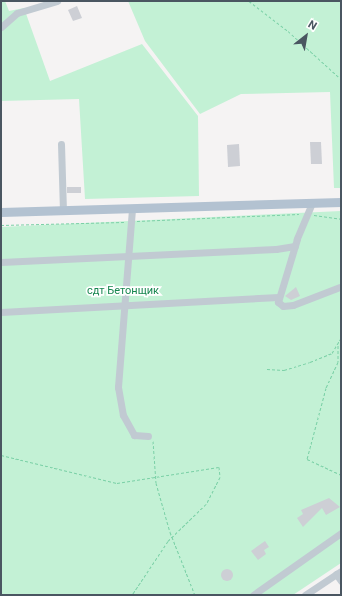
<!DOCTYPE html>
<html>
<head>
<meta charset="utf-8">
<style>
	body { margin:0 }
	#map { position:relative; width:342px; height:596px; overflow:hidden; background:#f5f3f3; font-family:Roboto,sans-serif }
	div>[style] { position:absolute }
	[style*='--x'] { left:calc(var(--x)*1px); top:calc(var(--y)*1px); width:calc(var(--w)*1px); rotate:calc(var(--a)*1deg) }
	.green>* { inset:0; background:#c3f1d5 }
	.building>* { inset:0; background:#cdcfd5 }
	.round { border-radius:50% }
	.path>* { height:1px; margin-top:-0.5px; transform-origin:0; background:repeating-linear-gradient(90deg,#7ad0a6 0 3px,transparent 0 5px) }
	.minor>* { height:7px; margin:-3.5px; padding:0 3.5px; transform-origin:3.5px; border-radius:3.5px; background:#c1cad2 }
	.major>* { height:9px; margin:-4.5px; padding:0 4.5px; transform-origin:4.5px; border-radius:4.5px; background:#b3c2d1 }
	span { translate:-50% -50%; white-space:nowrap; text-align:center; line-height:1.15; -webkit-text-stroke:3.5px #fff; paint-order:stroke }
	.park-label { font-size:11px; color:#17864f }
	.frame { position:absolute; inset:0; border:2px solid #4a5661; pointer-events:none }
	.north { position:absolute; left:286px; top:16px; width:40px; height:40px; -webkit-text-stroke:3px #fff; paint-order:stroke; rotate:31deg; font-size:11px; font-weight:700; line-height:16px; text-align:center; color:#4a5661 }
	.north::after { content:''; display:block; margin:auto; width:14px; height:18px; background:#4a5661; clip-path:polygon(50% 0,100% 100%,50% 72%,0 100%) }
</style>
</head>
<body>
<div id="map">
	<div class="green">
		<div style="clip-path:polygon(1px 1px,5px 1px,9px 11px,24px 8px,50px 81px,142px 44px,198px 116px,199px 196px,85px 199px,79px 99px,1px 101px)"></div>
		<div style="clip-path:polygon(128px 1px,341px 1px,341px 188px,334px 188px,330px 92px,241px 94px,200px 114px,145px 41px)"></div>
		<div style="clip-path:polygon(341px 211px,341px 563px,293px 595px,1px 595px,1px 227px)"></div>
	</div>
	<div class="building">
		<div style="clip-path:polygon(77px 6px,82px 18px,73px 21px,68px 10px)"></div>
		<div style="clip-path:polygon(310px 142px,321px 142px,322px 164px,311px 164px)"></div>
		<div style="clip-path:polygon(239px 144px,240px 166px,228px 167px,227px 145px)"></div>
		<div style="clip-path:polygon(67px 187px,81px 187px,81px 193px,67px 193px)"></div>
		<div style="clip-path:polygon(296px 287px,300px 296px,291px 300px,285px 296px)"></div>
		<div style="clip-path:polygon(329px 498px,340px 507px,326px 515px,322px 508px,303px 527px,297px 518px,303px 514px,301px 510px)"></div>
		<div style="clip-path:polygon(265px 541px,269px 547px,264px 550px,266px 554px,258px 560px,251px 551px)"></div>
		<div class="round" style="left:221px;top:569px;width:12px;height:12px"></div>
	</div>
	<div class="path">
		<div style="--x:249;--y:1;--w:49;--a:37.6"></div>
		<div style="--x:288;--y:31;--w:72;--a:42.2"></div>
		<div style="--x:314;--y:215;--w:27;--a:8"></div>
		<div style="--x:137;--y:221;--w:162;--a:-2.5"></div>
		<div style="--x:1;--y:225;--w:123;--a:-1.4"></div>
		<div style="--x:338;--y:345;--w:17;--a:90"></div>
		<div style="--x:338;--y:362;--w:29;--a:115"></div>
		<div style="--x:326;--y:388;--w:73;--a:105"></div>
		<div style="--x:307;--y:459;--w:38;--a:25"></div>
		<div style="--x:267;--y:369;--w:17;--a:3"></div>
		<div style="--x:284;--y:370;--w:27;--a:-17"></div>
		<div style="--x:310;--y:362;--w:24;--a:-22"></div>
		<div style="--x:332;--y:353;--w:17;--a:-59"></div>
		<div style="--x:153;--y:441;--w:42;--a:85.9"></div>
		<div style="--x:156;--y:483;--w:51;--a:74.1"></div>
		<div style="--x:170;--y:532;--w:68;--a:68.4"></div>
		<div style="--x:1;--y:455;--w:119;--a:13.6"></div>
		<div style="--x:117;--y:483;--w:103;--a:-8.9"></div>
		<div style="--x:219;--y:467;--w:10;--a:84"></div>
		<div style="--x:220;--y:477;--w:30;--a:117"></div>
		<div style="--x:206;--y:504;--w:53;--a:135.8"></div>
		<div style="--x:168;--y:541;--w:65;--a:123.7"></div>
	</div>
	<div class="minor">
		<div style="--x:1;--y:27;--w:21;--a:-41"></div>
		<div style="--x:17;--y:13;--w:42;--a:-16.7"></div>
		<div style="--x:61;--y:144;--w:67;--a:88.3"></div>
		<div style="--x:312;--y:203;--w:39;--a:113"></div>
		<div style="--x:297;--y:239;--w:66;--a:106.8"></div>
		<div style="--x:278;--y:302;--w:6;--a:39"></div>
		<div style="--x:283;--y:306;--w:10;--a:-6"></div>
		<div style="--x:293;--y:305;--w:50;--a:-21"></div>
		<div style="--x:132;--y:209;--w:179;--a:94.5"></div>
		<div style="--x:118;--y:387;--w:28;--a:80"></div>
		<div style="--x:123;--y:415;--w:23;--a:61"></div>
		<div style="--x:134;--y:435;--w:14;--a:4"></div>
		<div style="--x:1;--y:262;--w:275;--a:-2.7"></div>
		<div style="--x:276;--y:249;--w:19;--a:-9"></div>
		<div style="--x:1;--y:312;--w:278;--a:-3.1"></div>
		<div style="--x:336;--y:574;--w:9;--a:54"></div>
		<div style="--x:253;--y:595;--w:108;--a:-35.2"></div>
		<div style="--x:305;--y:595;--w:43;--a:-33.7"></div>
	</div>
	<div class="major">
		<div style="--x:1;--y:212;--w:340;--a:-1.7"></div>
	</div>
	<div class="park-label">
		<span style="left:123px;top:291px">сдт Бетонщик</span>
	</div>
	<div class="frame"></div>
	<div class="north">N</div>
</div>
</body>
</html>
